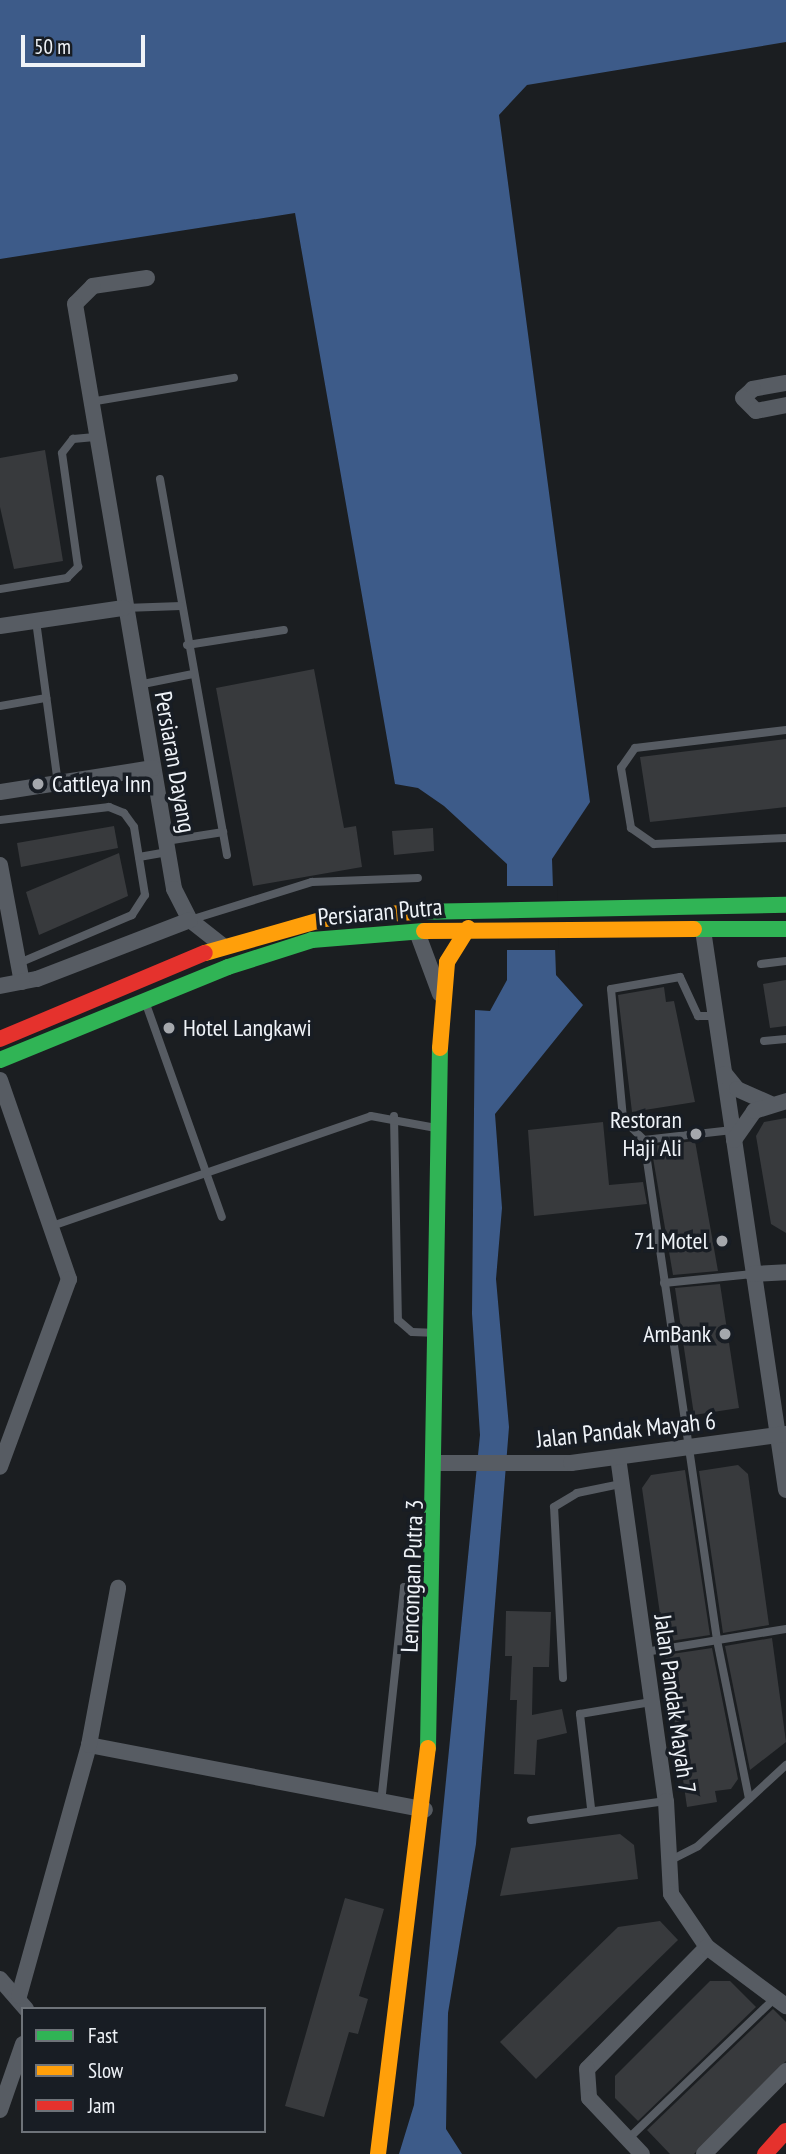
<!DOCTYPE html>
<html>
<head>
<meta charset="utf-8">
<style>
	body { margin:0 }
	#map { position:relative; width:786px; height:2154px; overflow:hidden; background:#1b1e21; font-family:"PT Sans Narrow",sans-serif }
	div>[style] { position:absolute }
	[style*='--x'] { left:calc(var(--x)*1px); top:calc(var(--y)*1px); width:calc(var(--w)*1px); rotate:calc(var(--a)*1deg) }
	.water>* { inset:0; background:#3d5b89 }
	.pier>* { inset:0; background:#1b1e21 }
	.building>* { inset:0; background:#383a3d }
	.lane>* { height:8px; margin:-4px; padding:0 4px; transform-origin:4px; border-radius:4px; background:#575c63 }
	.street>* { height:16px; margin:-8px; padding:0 8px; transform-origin:8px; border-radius:8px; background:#575c63 }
	.fast>* { height:16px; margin:-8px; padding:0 8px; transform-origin:8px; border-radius:8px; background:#30b455 }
	.slow>* { height:16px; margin:-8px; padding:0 8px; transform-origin:8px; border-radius:8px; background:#ff9f0a }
	.jam>* { height:16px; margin:-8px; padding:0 8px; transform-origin:8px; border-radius:8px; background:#e5322d }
	.dots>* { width:19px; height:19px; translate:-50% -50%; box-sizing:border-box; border:4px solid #181d24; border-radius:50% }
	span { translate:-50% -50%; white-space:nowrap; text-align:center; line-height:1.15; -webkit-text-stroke:7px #181d24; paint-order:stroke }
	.street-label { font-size:24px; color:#eff3f8 }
	.poi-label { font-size:24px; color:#eff3f8 }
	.left { translate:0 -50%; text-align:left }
	.right { translate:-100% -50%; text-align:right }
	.legend { position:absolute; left:21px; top:2007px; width:245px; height:126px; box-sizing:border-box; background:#181d24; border:2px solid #6e7379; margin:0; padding:9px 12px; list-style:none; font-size:21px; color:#eff3f8 }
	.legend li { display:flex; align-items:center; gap:14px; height:35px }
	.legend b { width:35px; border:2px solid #6e7379 }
	.scale { position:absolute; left:21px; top:35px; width:124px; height:32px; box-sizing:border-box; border:4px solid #eff3f8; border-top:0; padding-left:9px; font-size:21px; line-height:24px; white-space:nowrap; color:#eff3f8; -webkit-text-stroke:5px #181d24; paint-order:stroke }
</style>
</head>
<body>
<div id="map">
	<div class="water">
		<div style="clip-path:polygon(0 0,786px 0,786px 42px,527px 85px,499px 115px,590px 802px,552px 859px,556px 975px,583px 1005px,495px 1114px,502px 1208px,496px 1279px,509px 1427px,476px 1844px,448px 2013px,446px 2129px,462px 2154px,399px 2154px,414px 2105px,480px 1435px,472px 1314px,475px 1010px,490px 1011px,507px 980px,507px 864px,444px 806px,418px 788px,395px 784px,295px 213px,0 259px)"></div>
	</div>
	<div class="pier">
		<div style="clip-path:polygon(503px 886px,557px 886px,559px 950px,503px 950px)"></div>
	</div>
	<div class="building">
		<div style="clip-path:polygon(45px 450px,63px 561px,14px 569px,0 507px,0 458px)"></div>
		<div style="clip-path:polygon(314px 669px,344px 828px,356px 826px,362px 867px,253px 886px,216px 688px)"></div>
		<div style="clip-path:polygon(786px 739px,786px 807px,650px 822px,640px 757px)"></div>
		<div style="clip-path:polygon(114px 826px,118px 848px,21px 867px,17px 843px)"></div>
		<div style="clip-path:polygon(433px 828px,434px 851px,394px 855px,392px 831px)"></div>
		<div style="clip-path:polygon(119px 853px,128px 896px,39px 935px,26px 892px)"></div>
		<div style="clip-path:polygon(786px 980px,786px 1026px,770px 1028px,763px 984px)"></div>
		<div style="clip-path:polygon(664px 987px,666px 1002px,674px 1001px,695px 1102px,632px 1112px,618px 995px)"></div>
		<div style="clip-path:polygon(786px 1118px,786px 1233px,771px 1224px,756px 1136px,764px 1122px)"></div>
		<div style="clip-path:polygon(603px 1122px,609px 1185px,643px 1182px,647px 1204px,534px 1216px,528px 1130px)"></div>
		<div style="clip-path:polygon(695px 1141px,718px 1271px,673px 1275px,651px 1146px)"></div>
		<div style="clip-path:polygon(720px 1284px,739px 1408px,694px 1415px,675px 1288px)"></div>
		<div style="clip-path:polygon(738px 1465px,748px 1474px,769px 1625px,723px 1633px,699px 1471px)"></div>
		<div style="clip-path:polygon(685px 1470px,710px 1635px,664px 1642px,642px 1488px,651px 1475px)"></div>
		<div style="clip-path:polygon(506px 1611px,551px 1612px,549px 1667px,533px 1667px,532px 1715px,562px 1709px,567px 1733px,537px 1740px,535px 1775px,514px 1774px,517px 1700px,510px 1700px,512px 1656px,505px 1656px)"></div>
		<div style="clip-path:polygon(772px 1638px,786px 1742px,750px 1770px,725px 1646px)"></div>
		<div style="clip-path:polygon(712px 1648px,738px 1779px,731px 1789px,715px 1791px,717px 1802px,687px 1807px,665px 1655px)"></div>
		<div style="clip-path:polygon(620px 1834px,634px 1845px,638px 1879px,500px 1896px,511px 1848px)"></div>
		<div style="clip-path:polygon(345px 1898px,384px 1909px,359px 1996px,368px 1999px,358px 2034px,349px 2032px,324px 2117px,285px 2106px)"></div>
		<div style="clip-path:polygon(660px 1921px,678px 1940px,536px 2079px,500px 2042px,618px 1927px)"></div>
		<div style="clip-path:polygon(710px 1981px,730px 1981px,756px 2007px,638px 2121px,615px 2098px,615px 2076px)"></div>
		<div style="clip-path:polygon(773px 2009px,786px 2022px,786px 2061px,694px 2154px,670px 2154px,647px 2130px)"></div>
	</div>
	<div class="lane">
		<div style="--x:90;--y:402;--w:146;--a:-9.5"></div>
		<div style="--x:160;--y:479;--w:382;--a:79.9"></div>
		<div style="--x:0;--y:589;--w:68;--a:-9.3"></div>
		<div style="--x:67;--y:578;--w:16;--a:-45"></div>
		<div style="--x:78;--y:567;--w:115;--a:-98"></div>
		<div style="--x:62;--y:453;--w:18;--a:-52"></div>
		<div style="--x:73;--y:439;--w:22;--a:-5"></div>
		<div style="--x:124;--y:608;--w:57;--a:-2"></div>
		<div style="--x:36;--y:621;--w:163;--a:82.3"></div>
		<div style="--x:187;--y:645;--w:98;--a:-8.8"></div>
		<div style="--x:138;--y:685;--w:56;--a:-11.3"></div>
		<div style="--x:0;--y:706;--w:47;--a:-9.9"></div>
		<div style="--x:786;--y:730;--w:152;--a:173.2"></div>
		<div style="--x:635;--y:748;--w:24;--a:125"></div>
		<div style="--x:621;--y:768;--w:61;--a:80.5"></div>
		<div style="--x:631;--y:828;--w:28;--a:35"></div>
		<div style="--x:654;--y:844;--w:132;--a:-2.6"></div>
		<div style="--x:0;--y:820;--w:110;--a:-6.8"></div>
		<div style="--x:109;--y:807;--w:16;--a:22"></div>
		<div style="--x:124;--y:813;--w:17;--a:54"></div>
		<div style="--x:134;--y:827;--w:69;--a:80.8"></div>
		<div style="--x:145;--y:895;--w:24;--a:123"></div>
		<div style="--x:132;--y:915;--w:123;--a:157"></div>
		<div style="--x:166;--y:841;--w:58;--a:-9"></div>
		<div style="--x:139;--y:857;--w:29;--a:-10"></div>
		<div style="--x:190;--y:920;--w:128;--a:-17.3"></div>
		<div style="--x:312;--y:882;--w:106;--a:-2.2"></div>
		<div style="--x:761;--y:964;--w:25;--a:-7"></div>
		<div style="--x:146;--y:1004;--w:226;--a:70.4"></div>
		<div style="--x:715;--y:1016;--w:17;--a:180"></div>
		<div style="--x:698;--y:1016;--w:43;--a:-114.8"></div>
		<div style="--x:680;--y:977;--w:70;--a:170.1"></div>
		<div style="--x:611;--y:989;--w:131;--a:84.7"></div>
		<div style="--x:623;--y:1119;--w:30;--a:45"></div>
		<div style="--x:644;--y:1140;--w:505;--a:81.69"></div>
		<div style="--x:717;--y:1640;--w:162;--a:78.6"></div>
		<div style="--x:764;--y:1041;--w:22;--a:-5"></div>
		<div style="--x:394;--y:1116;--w:204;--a:88.9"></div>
		<div style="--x:398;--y:1320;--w:18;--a:41"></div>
		<div style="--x:412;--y:1332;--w:26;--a:2"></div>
		<div style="--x:644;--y:1140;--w:89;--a:-6.5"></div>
		<div style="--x:52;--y:1226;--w:337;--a:-19"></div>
		<div style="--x:371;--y:1116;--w:66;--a:10.5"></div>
		<div style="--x:664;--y:1283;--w:89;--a:-5.8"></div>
		<div style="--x:645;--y:1652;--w:143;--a:-9.3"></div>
		<div style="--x:563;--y:1678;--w:171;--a:-93"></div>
		<div style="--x:554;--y:1507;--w:27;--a:-31"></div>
		<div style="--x:577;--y:1493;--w:45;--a:-11.6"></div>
		<div style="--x:381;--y:1803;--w:217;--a:-83.9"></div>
		<div style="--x:404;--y:1587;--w:28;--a:0"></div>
		<div style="--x:591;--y:1808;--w:95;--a:-96.7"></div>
		<div style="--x:580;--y:1714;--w:72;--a:-9.6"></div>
		<div style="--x:531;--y:1820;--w:136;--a:-8"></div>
		<div style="--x:671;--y:1860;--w:30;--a:-27"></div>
		<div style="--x:698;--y:1846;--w:120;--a:-42.6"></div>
		<div style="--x:628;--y:2139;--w:205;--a:-43.8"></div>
	</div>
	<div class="street">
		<div style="--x:147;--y:278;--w:55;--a:171.6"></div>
		<div style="--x:93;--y:286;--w:25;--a:135"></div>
		<div style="--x:75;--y:304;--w:593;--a:80.39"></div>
		<div style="--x:174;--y:889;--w:35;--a:63"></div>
		<div style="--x:190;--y:920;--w:42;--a:38.2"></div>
		<div style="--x:786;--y:383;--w:34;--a:170"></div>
		<div style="--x:753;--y:389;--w:13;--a:138"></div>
		<div style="--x:743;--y:398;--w:18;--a:45"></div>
		<div style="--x:756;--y:411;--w:31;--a:-11"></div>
		<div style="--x:0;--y:626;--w:125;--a:-8.3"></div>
		<div style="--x:0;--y:792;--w:155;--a:-8.9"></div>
		<div style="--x:0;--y:865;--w:119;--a:79.4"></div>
		<div style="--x:703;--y:930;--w:566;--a:81.57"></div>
		<div style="--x:417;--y:932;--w:66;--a:69.6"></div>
		<div style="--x:0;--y:986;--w:38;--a:-11"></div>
		<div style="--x:37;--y:979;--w:164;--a:-21.1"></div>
		<div style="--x:725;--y:1074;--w:19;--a:51"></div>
		<div style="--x:737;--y:1089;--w:36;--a:24"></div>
		<div style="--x:0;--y:1080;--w:211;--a:70.9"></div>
		<div style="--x:69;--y:1279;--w:200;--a:110.2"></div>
		<div style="--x:734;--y:1140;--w:35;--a:-55"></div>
		<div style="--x:754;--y:1111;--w:34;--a:-17"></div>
		<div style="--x:753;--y:1274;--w:33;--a:-3"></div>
		<div style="--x:618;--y:1457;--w:347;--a:82.1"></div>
		<div style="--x:666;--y:1801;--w:93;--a:86.9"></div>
		<div style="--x:671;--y:1894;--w:64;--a:55.8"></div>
		<div style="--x:707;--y:1947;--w:171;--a:134.5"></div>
		<div style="--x:587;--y:2069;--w:29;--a:86"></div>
		<div style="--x:589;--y:2098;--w:77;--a:46.6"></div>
		<div style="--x:438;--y:1463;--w:133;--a:0"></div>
		<div style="--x:571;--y:1463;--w:217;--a:-7.7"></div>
		<div style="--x:89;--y:1745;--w:342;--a:10.9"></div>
		<div style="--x:707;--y:1947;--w:99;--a:36.8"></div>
		<div style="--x:0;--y:1979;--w:40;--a:49"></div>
		<div style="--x:19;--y:1996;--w:261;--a:-74.4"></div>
		<div style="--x:89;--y:1745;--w:160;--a:-79.5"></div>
		<div style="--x:0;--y:2110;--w:70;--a:-70.8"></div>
		<div style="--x:704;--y:2154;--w:117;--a:-45.3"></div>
	</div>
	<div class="fast">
		<div style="--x:414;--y:912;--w:372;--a:-1.1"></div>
		<div style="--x:694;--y:929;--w:92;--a:0"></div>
		<div style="--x:0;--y:1060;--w:246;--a:-22.2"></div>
		<div style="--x:228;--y:967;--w:88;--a:-17.8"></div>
		<div style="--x:312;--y:940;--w:112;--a:-4.6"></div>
		<div style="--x:428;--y:1748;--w:700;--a:-89.02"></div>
	</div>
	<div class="slow">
		<div style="--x:424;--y:931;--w:270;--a:-0.4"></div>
		<div style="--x:205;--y:953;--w:124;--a:-15.9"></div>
		<div style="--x:324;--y:919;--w:90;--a:-4.4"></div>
		<div style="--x:440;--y:1048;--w:86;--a:-85.3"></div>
		<div style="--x:447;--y:962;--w:40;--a:-58"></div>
		<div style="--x:378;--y:2154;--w:409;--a:-83"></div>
	</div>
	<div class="jam">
		<div style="--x:0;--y:1039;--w:222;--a:-22.8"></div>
		<div style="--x:765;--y:2154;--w:31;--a:-48"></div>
	</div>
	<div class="dots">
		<div style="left:38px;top:784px;background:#a5a8ad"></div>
		<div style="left:169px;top:1028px;background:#a5a8ad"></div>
		<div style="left:696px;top:1134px;background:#a5a8ad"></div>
		<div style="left:722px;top:1241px;background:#a5a8ad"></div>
		<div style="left:725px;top:1334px;background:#a5a8ad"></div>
	</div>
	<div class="street-label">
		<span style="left:175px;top:762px;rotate:80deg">Persiaran Dayang</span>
		<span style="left:380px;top:912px;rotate:-5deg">Persiaran Putra</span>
		<span style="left:626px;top:1430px;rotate:-6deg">Jalan Pandak Mayah 6</span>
		<span style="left:412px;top:1576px;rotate:-88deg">Lencongan Putra 3</span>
		<span style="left:675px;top:1704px;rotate:82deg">Jalan Pandak Mayah 7</span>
	</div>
	<div class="poi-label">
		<span class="left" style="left:52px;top:784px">Cattleya Inn</span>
		<span class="left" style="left:183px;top:1028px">Hotel Langkawi</span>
		<span class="right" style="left:682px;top:1134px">Restoran<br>Haji Ali</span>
		<span class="right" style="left:708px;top:1241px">71 Motel</span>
		<span class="right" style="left:711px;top:1334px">AmBank</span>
	</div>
	<ul class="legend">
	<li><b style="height:9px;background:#30b455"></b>Fast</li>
	<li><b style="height:9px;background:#ff9f0a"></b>Slow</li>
	<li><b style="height:9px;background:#e5322d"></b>Jam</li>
	</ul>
	<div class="scale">50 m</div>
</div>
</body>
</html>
